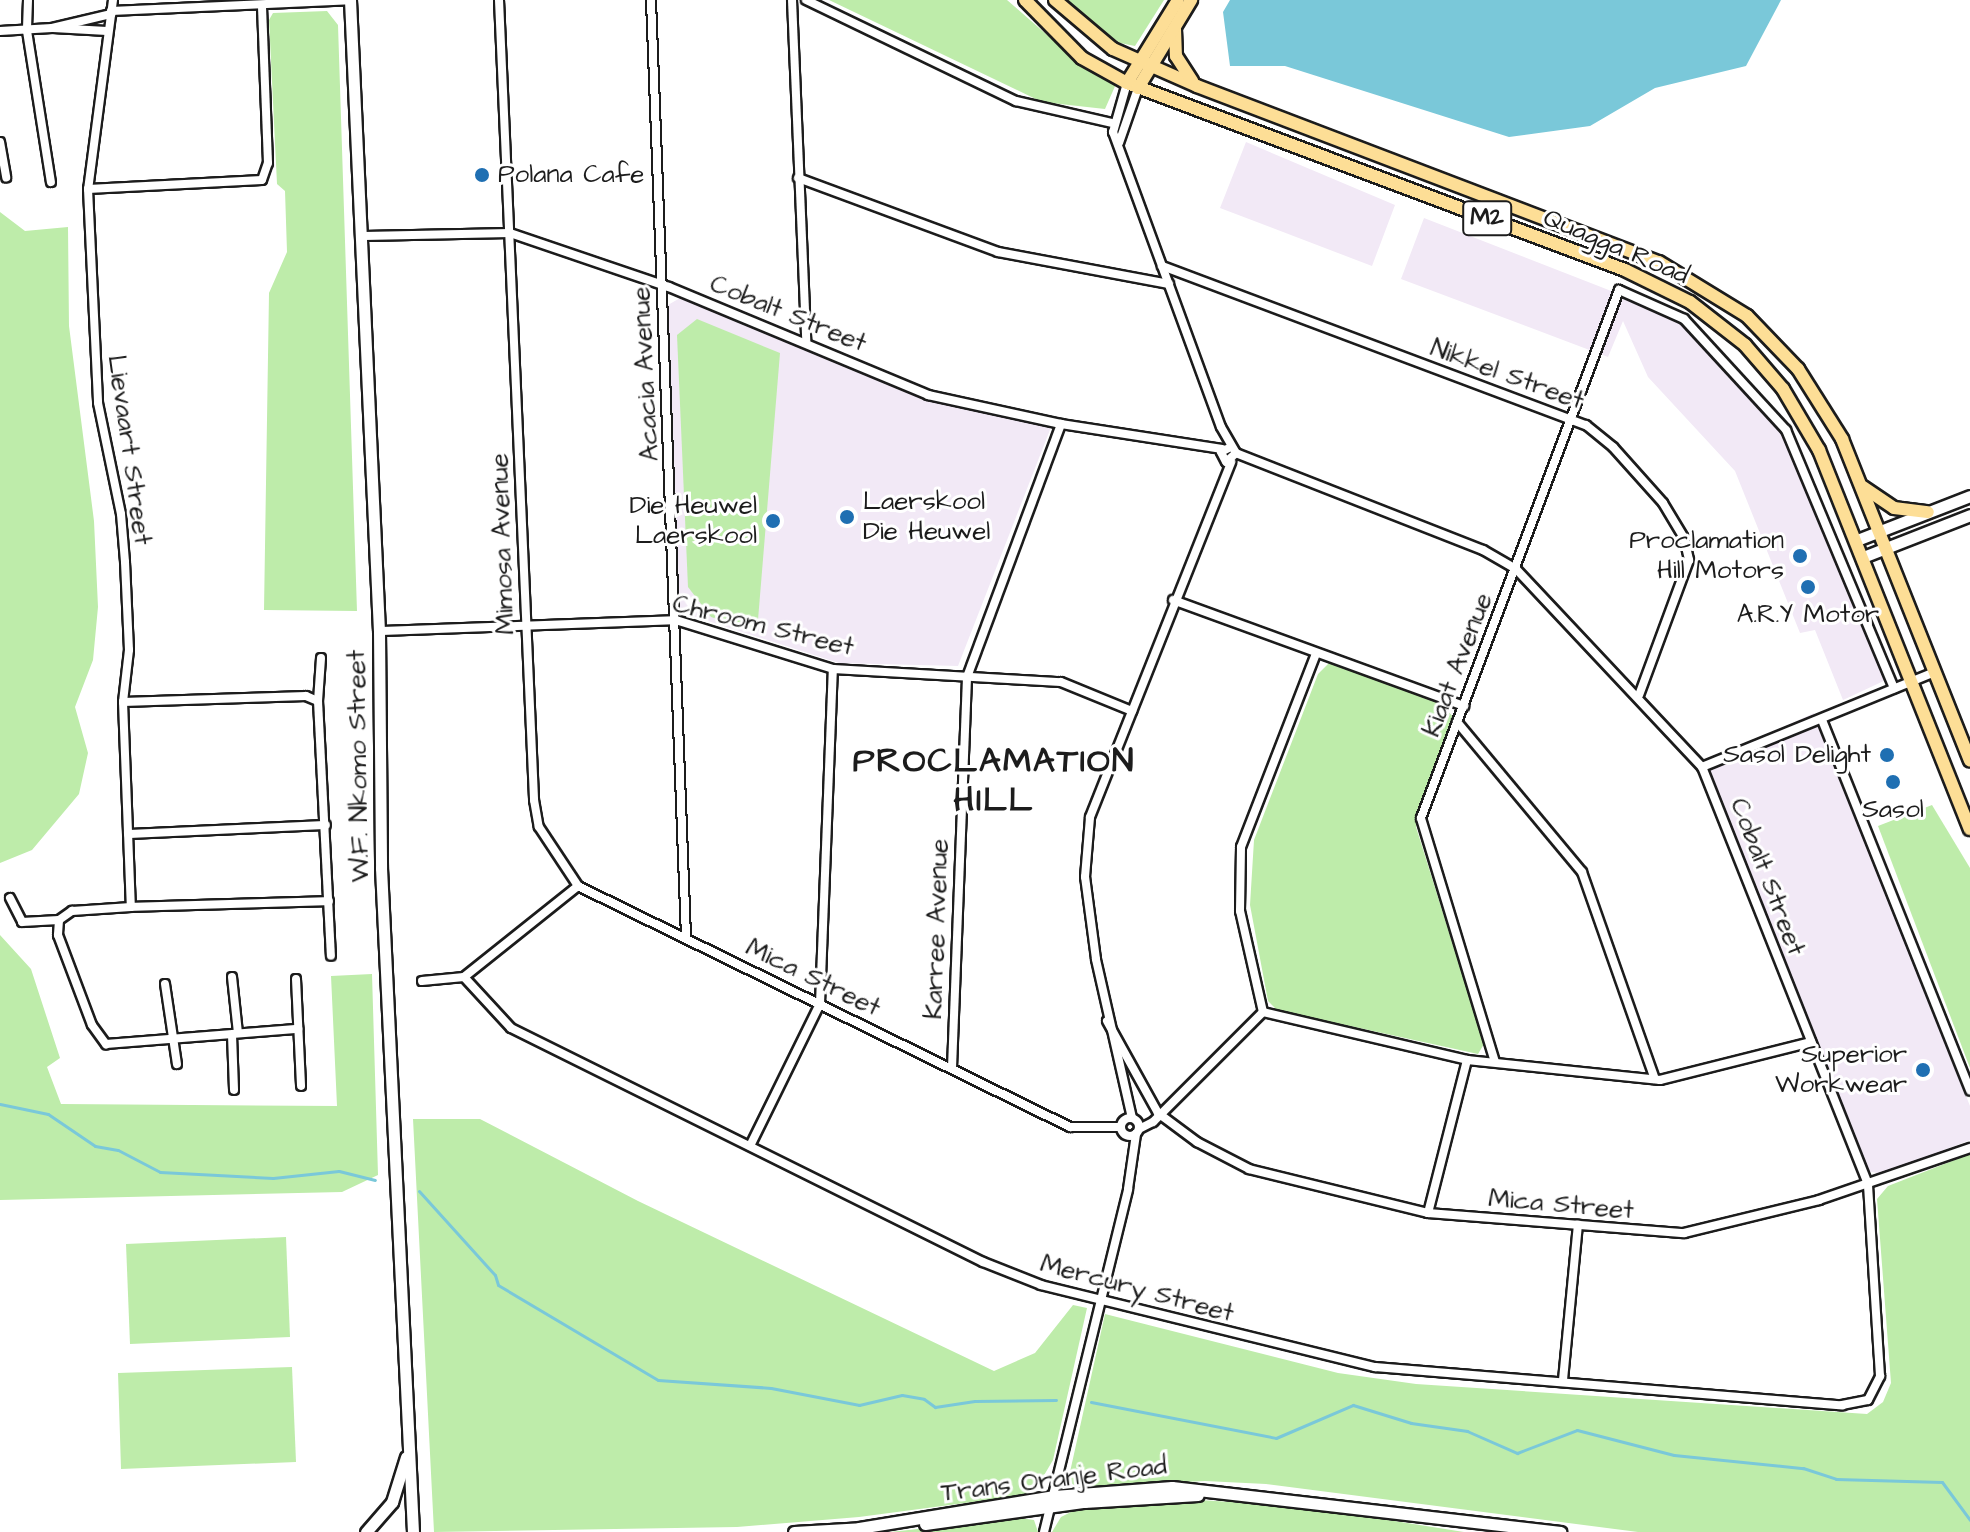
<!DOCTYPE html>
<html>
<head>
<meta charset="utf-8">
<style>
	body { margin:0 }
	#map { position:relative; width:1970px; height:1532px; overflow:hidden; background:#fff; font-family:"Architects Daughter",sans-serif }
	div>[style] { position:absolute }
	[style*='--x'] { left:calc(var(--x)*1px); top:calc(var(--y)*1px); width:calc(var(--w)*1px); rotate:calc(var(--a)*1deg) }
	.built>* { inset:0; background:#f2e9f6 }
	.green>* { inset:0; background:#beecaa }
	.water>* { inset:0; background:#7ac8d9 }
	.stream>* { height:3px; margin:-1.5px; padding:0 1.5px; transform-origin:1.5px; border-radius:1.5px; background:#7ac8d9 }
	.roads { filter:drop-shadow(2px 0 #1c1c1c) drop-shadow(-2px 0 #1c1c1c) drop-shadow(0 2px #1c1c1c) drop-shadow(0 -2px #1c1c1c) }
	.street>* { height:8px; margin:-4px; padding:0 4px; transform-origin:4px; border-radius:4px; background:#fff }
	.street>.ring { margin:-4px; padding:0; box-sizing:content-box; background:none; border:8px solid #fff; border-radius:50% }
	.secondary>* { height:11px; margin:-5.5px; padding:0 5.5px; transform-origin:5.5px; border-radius:5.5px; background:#fff }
	.primary>* { height:12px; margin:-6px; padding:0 6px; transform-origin:6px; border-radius:6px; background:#fdde96 }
	.dots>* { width:22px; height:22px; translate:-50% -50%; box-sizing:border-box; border:4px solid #fff; border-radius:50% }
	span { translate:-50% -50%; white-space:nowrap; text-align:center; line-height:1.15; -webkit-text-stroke:6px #fff; paint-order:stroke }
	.shield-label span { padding:2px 6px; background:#fff; border:2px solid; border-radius:6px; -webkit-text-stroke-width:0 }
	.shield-label { font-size:24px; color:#1c1c1c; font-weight:700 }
	.poi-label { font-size:26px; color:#1c1c1c }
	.left { translate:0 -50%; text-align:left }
	.right { translate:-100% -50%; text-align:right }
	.street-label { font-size:26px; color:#1c1c1c }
	.district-label { font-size:34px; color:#1c1c1c; font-weight:700; letter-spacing:2px }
</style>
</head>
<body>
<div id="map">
	<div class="built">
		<div style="clip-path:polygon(1246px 142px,1395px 205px,1372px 266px,1220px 208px)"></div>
		<div style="clip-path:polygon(1424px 218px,1678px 317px,1791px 440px,1888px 679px,1843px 700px,1815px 630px,1800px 633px,1735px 471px,1648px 377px,1623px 321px,1608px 357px,1401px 279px)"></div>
		<div style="clip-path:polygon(680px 298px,922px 396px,1053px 422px,958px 666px,839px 663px,680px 612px,668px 305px)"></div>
		<div style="clip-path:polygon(1814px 713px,1970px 1106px,1970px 1140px,1883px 1174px,1856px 1169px,1696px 767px)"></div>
	</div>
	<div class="green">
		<div style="clip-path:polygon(829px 0,1007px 0,1086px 69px,1116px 84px,1105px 109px,1042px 102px)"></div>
		<div style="clip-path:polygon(1068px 0,1164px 0,1135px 46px,1120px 43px,1093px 24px)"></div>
		<div style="clip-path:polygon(327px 11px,338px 25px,357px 611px,264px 610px,269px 293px,287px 252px,285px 191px,277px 184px,269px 20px,273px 13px)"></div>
		<div style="clip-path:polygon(0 212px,25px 231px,68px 227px,69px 326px,94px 521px,98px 607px,93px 660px,75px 707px,88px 753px,79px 794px,32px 850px,0 863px)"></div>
		<div style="clip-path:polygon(697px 319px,780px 353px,757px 632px,711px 617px,688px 587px,677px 335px)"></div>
		<div style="clip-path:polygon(1329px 663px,1441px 703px,1454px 718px,1416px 827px,1484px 1044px,1478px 1054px,1277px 1010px,1268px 1001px,1250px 905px,1254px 840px,1318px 674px)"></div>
		<div style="clip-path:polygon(1932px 805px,1970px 868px,1970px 1068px,1878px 826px)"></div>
		<div style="clip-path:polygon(0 935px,31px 969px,60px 1058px,47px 1067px,61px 1104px,337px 1106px,331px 976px,372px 974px,378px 1175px,342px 1192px,0 1200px)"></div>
		<div style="clip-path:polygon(413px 1119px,480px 1119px,638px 1201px,994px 1371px,1035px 1353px,1073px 1305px,1087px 1308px,1053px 1460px,1033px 1494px,859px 1517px,737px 1527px,434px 1532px)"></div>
		<div style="clip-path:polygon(1970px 1154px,1970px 1532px,1638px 1532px,1266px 1484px,1205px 1481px,1077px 1487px,1068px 1481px,1105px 1314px,1338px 1373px,1416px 1384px,1867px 1414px,1883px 1402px,1891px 1383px,1877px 1199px,1888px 1186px)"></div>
		<div style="clip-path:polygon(286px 1237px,290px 1337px,130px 1344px,126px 1244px)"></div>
		<div style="clip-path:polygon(292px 1367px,296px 1462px,121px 1469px,118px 1373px)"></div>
		<div style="clip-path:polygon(1200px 1500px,1306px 1507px,1464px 1532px,1052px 1532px,1061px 1517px,1075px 1510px)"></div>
		<div style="clip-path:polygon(1020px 1518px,1034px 1520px,1038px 1532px,890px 1532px)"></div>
	</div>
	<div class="water">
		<div style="clip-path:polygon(1230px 0,1781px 0,1746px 66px,1655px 88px,1590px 126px,1509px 137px,1285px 66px,1230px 66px,1223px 12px)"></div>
	</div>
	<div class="stream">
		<div style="--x:0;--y:1104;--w:49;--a:11.8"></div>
		<div style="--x:48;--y:1114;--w:57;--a:34.2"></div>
		<div style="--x:95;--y:1146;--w:23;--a:10"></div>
		<div style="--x:118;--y:1150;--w:47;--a:27.6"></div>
		<div style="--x:160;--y:1172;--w:113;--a:3"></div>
		<div style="--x:273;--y:1178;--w:66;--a:-6.1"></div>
		<div style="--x:339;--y:1171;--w:37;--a:14"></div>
		<div style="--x:419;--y:1191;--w:113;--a:47.9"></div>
		<div style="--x:495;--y:1275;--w:10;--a:73"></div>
		<div style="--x:498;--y:1285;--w:186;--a:30.7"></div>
		<div style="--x:658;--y:1380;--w:113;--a:4"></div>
		<div style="--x:771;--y:1388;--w:90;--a:10.9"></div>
		<div style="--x:859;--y:1405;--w:44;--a:-13.1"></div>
		<div style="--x:902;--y:1395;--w:22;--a:10"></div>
		<div style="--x:924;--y:1399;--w:14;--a:36"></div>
		<div style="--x:935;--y:1407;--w:40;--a:-8.5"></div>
		<div style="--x:975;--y:1401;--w:81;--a:-0.7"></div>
		<div style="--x:1091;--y:1402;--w:188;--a:11"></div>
		<div style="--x:1276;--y:1438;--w:84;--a:-23.2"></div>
		<div style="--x:1353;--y:1405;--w:61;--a:17.2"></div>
		<div style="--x:1411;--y:1423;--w:57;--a:8.1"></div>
		<div style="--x:1467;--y:1431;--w:55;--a:23.7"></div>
		<div style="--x:1517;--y:1453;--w:64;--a:-21"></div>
		<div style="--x:1577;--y:1430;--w:100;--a:14.5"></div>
		<div style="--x:1674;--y:1455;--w:130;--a:5.8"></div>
		<div style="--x:1803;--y:1468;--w:35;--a:18"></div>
		<div style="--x:1836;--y:1479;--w:106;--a:1.6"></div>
		<div style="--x:1942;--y:1482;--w:47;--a:53.6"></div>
	</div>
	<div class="roads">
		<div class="street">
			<div style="--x:28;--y:0;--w:31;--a:92"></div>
			<div style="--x:27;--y:31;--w:153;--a:81"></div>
			<div style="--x:113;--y:0;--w:191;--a:97.5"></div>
			<div style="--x:88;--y:189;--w:214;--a:87.3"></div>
			<div style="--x:98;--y:403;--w:113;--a:78.3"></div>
			<div style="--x:121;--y:514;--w:48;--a:85.2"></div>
			<div style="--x:125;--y:562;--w:88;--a:87.4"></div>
			<div style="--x:129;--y:650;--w:52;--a:96.6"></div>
			<div style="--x:123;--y:702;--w:205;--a:87.8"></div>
			<div style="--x:499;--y:0;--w:801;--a:87.49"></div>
			<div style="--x:534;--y:800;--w:27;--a:80"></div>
			<div style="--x:539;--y:827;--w:71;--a:56.5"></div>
			<div style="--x:651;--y:0;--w:939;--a:87.86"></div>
			<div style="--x:792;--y:0;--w:341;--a:87.6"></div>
			<div style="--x:806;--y:0;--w:233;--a:25.7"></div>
			<div style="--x:1016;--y:101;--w:98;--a:12.9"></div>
			<div style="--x:111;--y:11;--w:239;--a:-2.6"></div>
			<div style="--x:53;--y:28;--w:54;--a:3.2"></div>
			<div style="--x:0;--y:31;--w:52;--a:-3.3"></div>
			<div style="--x:52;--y:28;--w:61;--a:-13.3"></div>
			<div style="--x:1127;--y:83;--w:51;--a:105.9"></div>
			<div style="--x:1113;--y:132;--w:314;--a:69.9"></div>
			<div style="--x:1221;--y:427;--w:30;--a:60"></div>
			<div style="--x:1236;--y:453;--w:13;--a:138"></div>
			<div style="--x:1226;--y:462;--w:11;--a:-117"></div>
			<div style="--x:1221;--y:452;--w:11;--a:-27"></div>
			<div style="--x:0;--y:142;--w:36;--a:80"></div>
			<div style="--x:1119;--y:143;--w:58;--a:-70.9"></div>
			<div style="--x:798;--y:178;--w:213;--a:20.3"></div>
			<div style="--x:998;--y:252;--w:174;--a:10.6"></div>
			<div style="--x:88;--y:189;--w:174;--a:-3"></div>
			<div style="--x:262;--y:180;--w:18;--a:-71"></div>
			<div style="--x:268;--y:163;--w:158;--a:-92.2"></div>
			<div style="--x:364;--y:236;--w:146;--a:-1.2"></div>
			<div style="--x:510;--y:233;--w:168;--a:18.8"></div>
			<div style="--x:669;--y:287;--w:281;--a:22.6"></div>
			<div style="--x:928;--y:395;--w:136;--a:12.3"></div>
			<div style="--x:1061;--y:424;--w:163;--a:8.8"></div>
			<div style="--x:1162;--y:266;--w:453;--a:20.6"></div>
			<div style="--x:1586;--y:425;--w:35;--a:39"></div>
			<div style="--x:1613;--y:447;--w:75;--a:48.2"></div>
			<div style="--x:1663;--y:503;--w:41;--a:59"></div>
			<div style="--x:1684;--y:538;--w:23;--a:77"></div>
			<div style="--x:1689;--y:560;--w:144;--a:110.3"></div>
			<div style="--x:1173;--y:600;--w:310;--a:20"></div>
			<div style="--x:379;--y:631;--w:297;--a:-2.1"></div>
			<div style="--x:676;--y:620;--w:164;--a:17.3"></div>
			<div style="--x:833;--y:669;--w:228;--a:3.3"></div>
			<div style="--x:1061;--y:682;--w:77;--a:22.2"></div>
			<div style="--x:318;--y:701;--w:43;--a:-86"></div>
			<div style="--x:123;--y:702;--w:183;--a:-1.9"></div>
			<div style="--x:306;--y:696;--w:13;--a:23"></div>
			<div style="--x:318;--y:701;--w:255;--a:87.1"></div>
			<div style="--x:1822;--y:720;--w:399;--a:68.2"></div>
			<div style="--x:1457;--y:722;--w:195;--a:50.2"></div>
			<div style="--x:1582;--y:872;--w:219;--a:70.6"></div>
			<div style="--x:1702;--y:767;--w:252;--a:-22.2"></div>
			<div style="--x:128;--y:834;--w:198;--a:-2.6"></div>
			<div style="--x:578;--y:886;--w:548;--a:26.1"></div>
			<div style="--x:1070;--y:1127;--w:51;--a:0"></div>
			<div style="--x:10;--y:898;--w:27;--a:63"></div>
			<div style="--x:22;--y:922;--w:37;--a:-3"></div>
			<div style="--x:59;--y:920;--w:15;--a:94"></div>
			<div style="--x:58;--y:935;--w:96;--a:69.3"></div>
			<div style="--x:92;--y:1025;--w:24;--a:54"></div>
			<div style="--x:106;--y:1044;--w:193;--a:-4.5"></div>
			<div style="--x:59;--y:920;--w:16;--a:-35"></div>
			<div style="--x:72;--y:911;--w:59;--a:-3.9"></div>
			<div style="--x:131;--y:907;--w:198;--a:-1.7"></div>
			<div style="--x:232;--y:977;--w:56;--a:83.9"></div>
			<div style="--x:464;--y:977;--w:69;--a:47.3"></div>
			<div style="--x:511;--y:1028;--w:527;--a:26.37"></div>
			<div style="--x:983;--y:1262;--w:62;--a:21.6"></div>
			<div style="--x:1041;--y:1285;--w:344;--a:13.8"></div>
			<div style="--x:1375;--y:1367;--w:469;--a:4.7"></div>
			<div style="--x:1842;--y:1405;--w:26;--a:-11"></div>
			<div style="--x:1868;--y:1400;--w:27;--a:-63"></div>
			<div style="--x:1880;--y:1376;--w:192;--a:-93.6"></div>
			<div style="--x:1868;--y:1184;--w:449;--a:-111.7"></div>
			<div style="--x:1702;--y:767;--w:272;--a:-133.2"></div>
			<div style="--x:1516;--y:569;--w:38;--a:-150"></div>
			<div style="--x:1483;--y:550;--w:265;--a:-158.6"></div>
			<div style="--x:296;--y:979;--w:107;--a:87.3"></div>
			<div style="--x:422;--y:981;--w:42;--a:-5.4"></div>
			<div style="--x:464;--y:977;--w:146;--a:-38.6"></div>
			<div style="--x:165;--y:984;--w:81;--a:81.5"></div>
			<div style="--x:1263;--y:1012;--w:210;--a:13.2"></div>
			<div style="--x:1467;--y:1060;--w:194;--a:5.9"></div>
			<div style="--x:1660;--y:1080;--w:156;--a:-14.1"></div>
			<div style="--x:1263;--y:1012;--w:104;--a:-102.8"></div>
			<div style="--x:1240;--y:911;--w:64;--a:-89.1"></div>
			<div style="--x:1241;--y:847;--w:207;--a:-68.8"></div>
			<div style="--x:1107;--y:1021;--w:105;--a:61"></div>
			<div style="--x:1158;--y:1113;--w:49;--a:36.6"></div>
			<div style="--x:1197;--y:1142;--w:59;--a:27.4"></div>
			<div style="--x:1249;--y:1169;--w:184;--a:13.8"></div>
			<div style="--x:1428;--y:1213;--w:257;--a:4.5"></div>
			<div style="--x:1684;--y:1233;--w:139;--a:-13.7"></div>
			<div style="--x:1819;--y:1200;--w:160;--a:-19"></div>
			<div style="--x:232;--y:1035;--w:55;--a:87.9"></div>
			<div style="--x:1495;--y:1062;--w:255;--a:-106.9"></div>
			<div style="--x:1421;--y:818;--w:564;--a:-69.44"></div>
			<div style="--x:1619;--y:290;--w:71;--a:24"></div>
			<div style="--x:1684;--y:319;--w:151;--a:47.4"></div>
			<div style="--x:1786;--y:430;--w:280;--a:67.3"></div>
			<div style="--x:952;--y:1068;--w:391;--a:-87.8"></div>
			<div style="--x:967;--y:677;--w:270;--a:-69.6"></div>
			<div class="ring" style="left:1121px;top:1118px;width:10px;height:10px"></div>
			<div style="--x:1132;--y:1118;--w:163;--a:-102.8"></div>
			<div style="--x:1096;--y:959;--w:83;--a:-97.6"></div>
			<div style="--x:1085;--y:877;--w:60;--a:-85.2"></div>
			<div style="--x:1090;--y:817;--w:382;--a:-68.3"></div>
			<div style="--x:1139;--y:1129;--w:16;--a:-27"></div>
			<div style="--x:1153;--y:1122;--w:156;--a:-45"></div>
			<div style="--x:750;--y:1146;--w:158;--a:-63.8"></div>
			<div style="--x:820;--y:1004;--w:335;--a:-87.8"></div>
			<div style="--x:1428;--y:1213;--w:158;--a:-75.7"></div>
			<div style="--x:1563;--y:1380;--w:156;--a:-84.5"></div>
			<div style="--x:1044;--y:1532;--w:353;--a:-76.2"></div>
			<div style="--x:1128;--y:1189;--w:56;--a:-81.7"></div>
		</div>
		<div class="secondary">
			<div style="--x:350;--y:0;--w:632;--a:87.37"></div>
			<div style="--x:379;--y:631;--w:237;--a:89.5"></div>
			<div style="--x:381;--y:868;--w:665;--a:87.24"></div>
			<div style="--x:1857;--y:540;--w:121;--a:-21.3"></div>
			<div style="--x:1863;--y:557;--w:115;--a:-21.4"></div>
			<div style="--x:925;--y:1524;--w:161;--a:-7.9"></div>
			<div style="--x:1084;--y:1502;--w:114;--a:-3.5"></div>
			<div style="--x:859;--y:1528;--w:198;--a:-9.3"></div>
			<div style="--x:1054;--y:1496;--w:118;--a:-4.4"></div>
			<div style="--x:1172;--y:1487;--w:391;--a:6.6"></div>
			<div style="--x:366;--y:1532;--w:40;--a:-49"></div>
			<div style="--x:392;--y:1502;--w:47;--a:-72.7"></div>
			<div style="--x:794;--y:1532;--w:70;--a:-3.3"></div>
		</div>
		<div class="primary">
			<div style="--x:1025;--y:0;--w:81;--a:45.5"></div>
			<div style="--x:1082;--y:58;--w:51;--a:29.1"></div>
			<div style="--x:1127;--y:83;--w:532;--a:20.58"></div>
			<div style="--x:1625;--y:270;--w:72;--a:26.2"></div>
			<div style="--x:1690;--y:302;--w:70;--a:38"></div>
			<div style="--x:1745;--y:345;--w:58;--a:49.2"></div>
			<div style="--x:1783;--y:389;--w:71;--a:59.5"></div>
			<div style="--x:1819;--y:450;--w:408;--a:68.3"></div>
			<div style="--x:1055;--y:0;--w:76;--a:40.2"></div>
			<div style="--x:1113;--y:49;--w:92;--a:23.8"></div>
			<div style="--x:1197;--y:86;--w:494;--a:20.9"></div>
			<div style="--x:1659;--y:262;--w:103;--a:31.5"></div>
			<div style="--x:1747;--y:316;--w:74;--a:46.1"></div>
			<div style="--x:1798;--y:369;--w:83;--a:57.8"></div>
			<div style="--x:1842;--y:439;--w:346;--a:68.3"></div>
			<div style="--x:1175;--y:29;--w:27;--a:88"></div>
			<div style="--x:1176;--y:56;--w:30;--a:57"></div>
			<div style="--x:1127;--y:83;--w:97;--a:-58.4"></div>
			<div style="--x:1138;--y:88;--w:103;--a:-58.9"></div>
			<div style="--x:1863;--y:487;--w:37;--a:34"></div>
			<div style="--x:1894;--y:508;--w:34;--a:7"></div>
		</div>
	</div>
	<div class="dots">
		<div style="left:482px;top:175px;background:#1f6fb2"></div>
		<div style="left:847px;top:517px;background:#1f6fb2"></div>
		<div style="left:773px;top:521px;background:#1f6fb2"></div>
		<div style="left:1800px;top:556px;background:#1f6fb2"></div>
		<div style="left:1808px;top:587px;background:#1f6fb2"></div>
		<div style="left:1887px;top:755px;background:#1f6fb2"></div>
		<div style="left:1893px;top:782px;background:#1f6fb2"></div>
		<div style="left:1923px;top:1070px;background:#1f6fb2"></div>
	</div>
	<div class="shield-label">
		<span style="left:1487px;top:218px">M2</span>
	</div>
	<div class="poi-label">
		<span class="left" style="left:498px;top:175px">Polana Cafe</span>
		<span class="left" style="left:863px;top:517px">Laerskool<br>Die Heuwel</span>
		<span class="right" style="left:757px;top:521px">Die Heuwel<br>Laerskool</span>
		<span class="right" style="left:1784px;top:556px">Proclamation<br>Hill Motors</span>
		<span style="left:1808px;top:615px">A.R.Y Motor</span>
		<span class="right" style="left:1871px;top:755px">Sasol Delight</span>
		<span style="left:1893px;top:810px">Sasol</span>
		<span class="right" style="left:1907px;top:1070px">Superior<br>Workwear</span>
	</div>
	<div class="street-label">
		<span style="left:1616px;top:247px;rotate:23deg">Quagga Road</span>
		<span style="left:788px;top:314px;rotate:22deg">Cobalt Street</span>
		<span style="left:646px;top:374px;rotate:-93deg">Acacia Avenue</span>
		<span style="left:1507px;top:375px;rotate:20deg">Nikkel Street</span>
		<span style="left:129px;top:450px;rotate:82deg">Lievaart Street</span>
		<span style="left:503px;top:544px;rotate:-92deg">Mimosa Avenue</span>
		<span style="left:763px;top:626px;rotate:14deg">Chroom Street</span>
		<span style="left:1458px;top:665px;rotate:-69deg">Kiaat Avenue</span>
		<span style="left:359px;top:766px;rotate:-91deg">W.F. Nkomo Street</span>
		<span style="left:1767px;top:877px;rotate:69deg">Cobalt Street</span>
		<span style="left:937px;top:929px;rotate:-88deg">Karree Avenue</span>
		<span style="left:813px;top:978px;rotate:26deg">Mica Street</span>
		<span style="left:1561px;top:1205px;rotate:5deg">Mica Street</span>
		<span style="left:1137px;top:1289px;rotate:15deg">Mercury Street</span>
		<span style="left:1054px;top:1480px;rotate:-7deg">Trans Oranje Road</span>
	</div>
	<div class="district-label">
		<span style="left:994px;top:781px">PROCLAMATION<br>HILL</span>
	</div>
</div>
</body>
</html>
